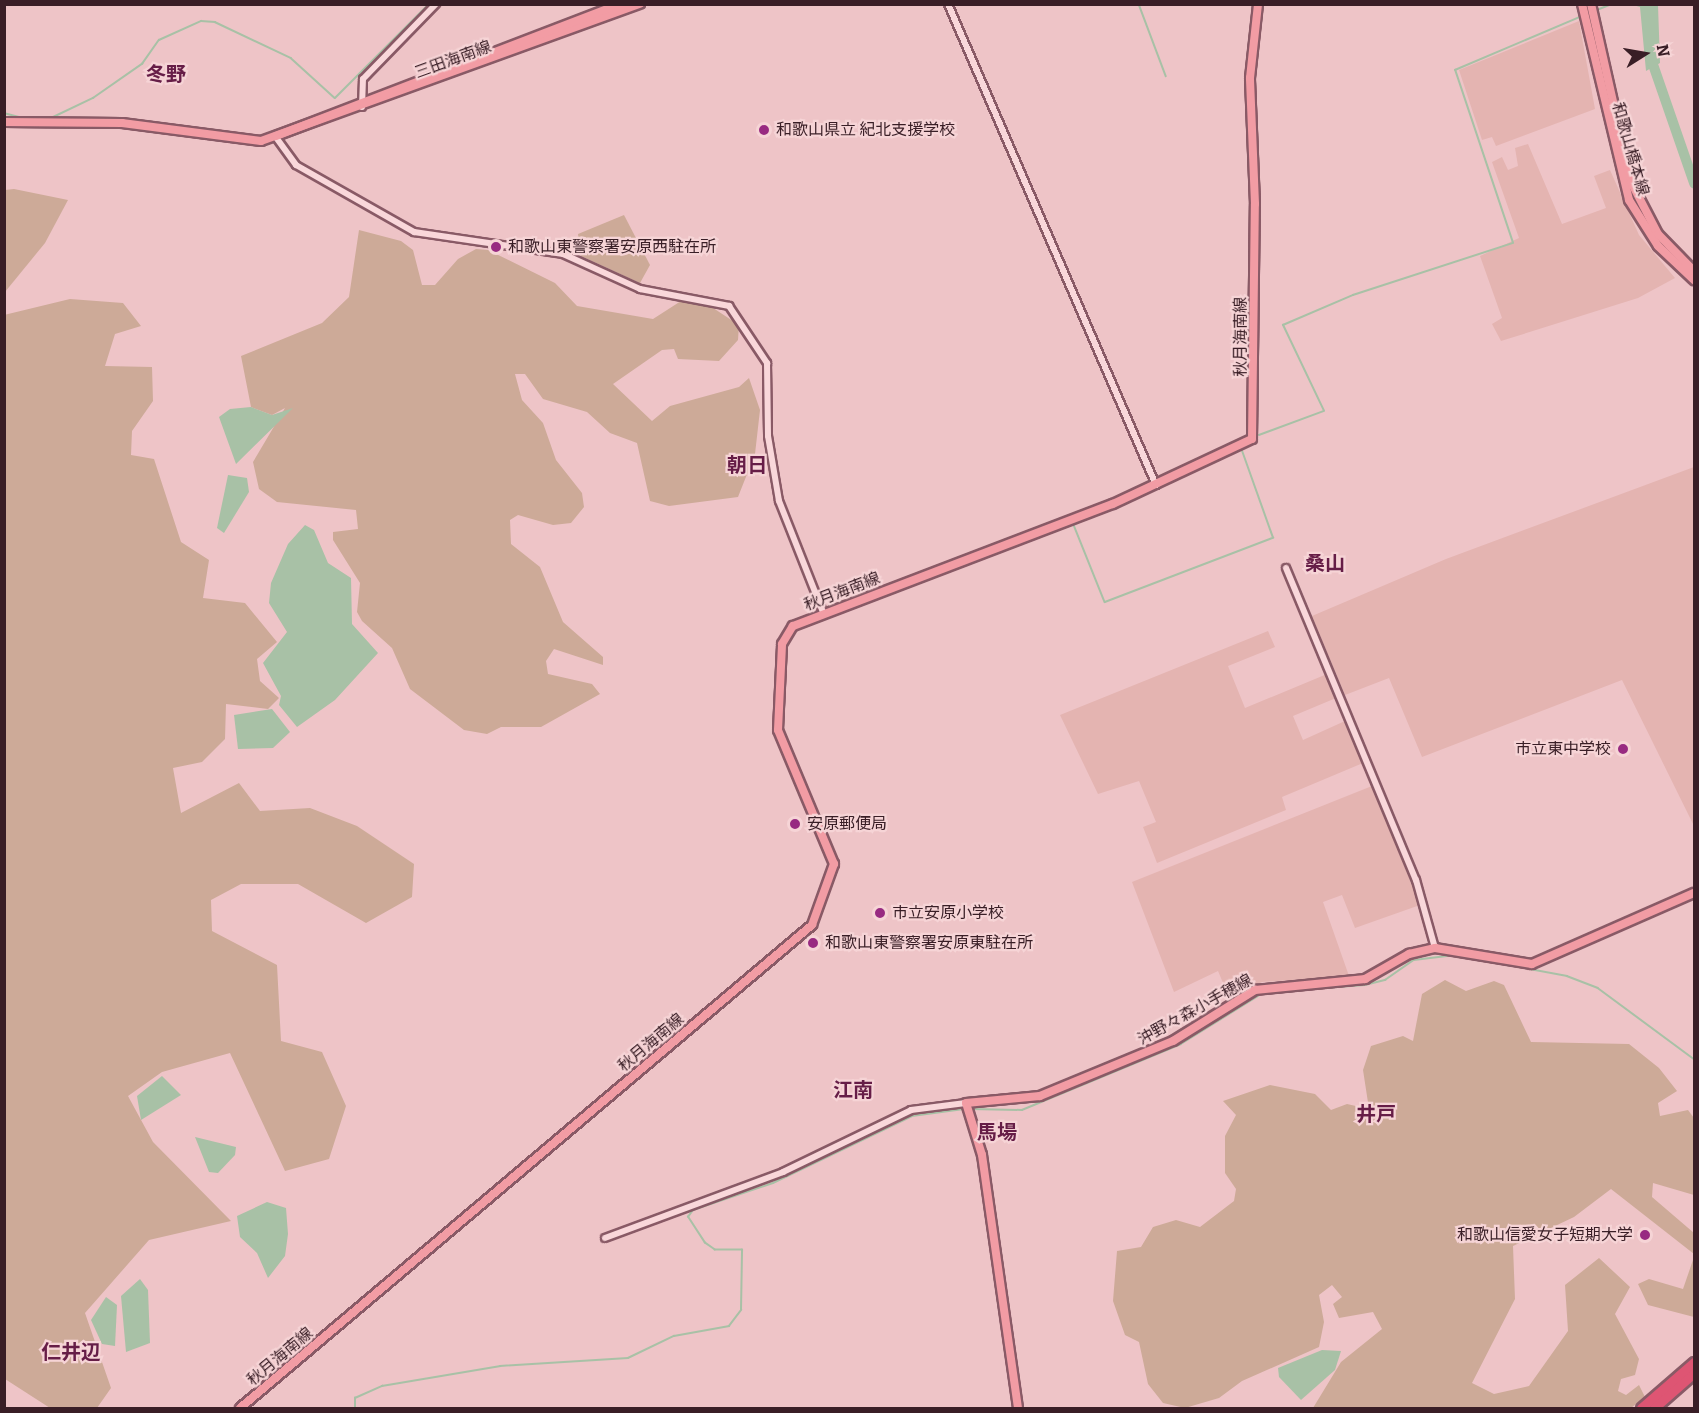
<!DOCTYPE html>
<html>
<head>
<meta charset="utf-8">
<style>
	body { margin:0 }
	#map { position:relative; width:1699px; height:1413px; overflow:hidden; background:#eec4c7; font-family:Bitter,"Noto Sans JP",serif }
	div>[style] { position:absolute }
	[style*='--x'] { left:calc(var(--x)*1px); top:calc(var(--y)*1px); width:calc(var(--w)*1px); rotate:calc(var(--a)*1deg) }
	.farmland>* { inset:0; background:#e4b4b1 }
	.green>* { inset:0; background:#cdaa98 }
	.water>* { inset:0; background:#a8c1a6 }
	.stream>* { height:1.5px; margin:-0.75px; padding:0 0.75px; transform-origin:0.75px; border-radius:0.75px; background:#a8c1a6 }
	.river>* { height:10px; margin:-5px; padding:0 5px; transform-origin:5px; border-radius:5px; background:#a8c1a6 }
	.roads { filter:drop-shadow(2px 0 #895a66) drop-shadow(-2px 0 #895a66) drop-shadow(0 2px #895a66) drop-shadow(0 -2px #895a66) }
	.minor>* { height:6px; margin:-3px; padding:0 3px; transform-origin:3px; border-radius:3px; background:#f9d7da }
	.major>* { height:8px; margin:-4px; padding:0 4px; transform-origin:4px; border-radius:4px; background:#f29ca4 }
	.highway>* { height:9px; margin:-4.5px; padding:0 4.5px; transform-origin:4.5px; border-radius:4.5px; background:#de5573 }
	.dots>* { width:16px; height:16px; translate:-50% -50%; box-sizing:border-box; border:3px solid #f6d4d6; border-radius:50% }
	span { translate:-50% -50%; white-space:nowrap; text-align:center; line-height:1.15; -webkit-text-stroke:4.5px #f6d4d6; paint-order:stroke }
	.street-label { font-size:16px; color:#391e26 }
	.poi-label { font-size:16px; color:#391e26 }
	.left { translate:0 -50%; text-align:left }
	.right { translate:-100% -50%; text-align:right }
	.quarter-label { font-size:20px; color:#661d47; font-weight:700 }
	.frame { position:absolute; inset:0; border:6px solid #391e26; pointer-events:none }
	.north { position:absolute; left:1615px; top:24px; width:60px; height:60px; -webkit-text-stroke:4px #f6d4d6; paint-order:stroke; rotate:79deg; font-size:16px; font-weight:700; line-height:24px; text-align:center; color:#391e26 }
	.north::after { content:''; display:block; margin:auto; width:21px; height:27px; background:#391e26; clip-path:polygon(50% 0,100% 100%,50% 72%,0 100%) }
</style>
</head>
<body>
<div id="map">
	<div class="farmland">
		<div style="clip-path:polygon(1579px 21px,1595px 109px,1496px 146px,1492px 137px,1482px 140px,1459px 70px)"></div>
		<div style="clip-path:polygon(1528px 144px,1562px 224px,1606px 208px,1594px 176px,1610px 170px,1639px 235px,1675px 278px,1638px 298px,1501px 341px,1492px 324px,1502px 318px,1480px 256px,1519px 238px,1492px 162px,1502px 157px,1508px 170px,1518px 166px,1515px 148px)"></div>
		<div style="clip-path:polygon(1694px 467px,1694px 826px,1622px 680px,1422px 757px,1389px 678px,1345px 695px,1312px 616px,1446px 559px)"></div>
		<div style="clip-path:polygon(1268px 631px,1275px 647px,1228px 666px,1245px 708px,1327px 674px,1336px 698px,1293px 716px,1303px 740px,1345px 721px,1363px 763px,1282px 797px,1286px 810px,1157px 863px,1143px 827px,1156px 822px,1139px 781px,1098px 794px,1060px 715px)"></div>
		<div style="clip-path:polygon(1372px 786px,1420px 905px,1355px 928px,1342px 895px,1323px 902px,1349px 976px,1262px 982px,1229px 997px,1218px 971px,1174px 992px,1132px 882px)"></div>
	</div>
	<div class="green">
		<div style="clip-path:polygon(14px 189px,68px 200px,45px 243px,5px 292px,5px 190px)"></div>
		<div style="clip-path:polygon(624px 215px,650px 265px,640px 283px,581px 256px,578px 234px)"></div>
		<div style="clip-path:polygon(359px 230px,401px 241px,413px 250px,422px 285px,435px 285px,458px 259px,476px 249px,488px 250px,555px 283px,577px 306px,653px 319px,681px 301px,707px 304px,739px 325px,738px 340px,719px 361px,678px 359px,674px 349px,662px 350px,613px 384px,652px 421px,670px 406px,739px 387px,749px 378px,760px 410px,755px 454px,738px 497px,669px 506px,650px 501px,637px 443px,610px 433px,587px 412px,543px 399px,525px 374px,515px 374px,522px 400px,543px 423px,556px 460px,582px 493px,584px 507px,571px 523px,553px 525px,518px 515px,510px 520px,511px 544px,540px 567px,563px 622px,603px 657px,603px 665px,554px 649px,546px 661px,548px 674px,592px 684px,600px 694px,541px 727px,501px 727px,487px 734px,464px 730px,410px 689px,392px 648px,362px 621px,357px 612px,360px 583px,333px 540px,333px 532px,358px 529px,356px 510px,277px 502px,259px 489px,253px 462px,285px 408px,272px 415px,251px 407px,241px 356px,322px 323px,349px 297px)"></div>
		<div style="clip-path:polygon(70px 299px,123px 303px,141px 326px,115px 334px,105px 366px,152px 367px,153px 401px,132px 431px,131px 455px,154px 459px,181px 542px,209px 560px,203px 598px,245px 603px,277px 642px,257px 659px,260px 681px,279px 698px,268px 709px,226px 704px,225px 739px,202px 762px,173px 768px,181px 813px,239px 783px,260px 811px,310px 808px,357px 826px,414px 864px,412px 897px,366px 923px,298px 884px,241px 884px,211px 900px,212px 931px,277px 965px,281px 1041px,322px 1052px,346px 1106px,329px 1159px,285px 1171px,230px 1053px,162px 1072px,128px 1096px,153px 1142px,231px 1221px,149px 1240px,85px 1313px,111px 1388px,97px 1408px,50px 1408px,5px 1379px,4px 315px)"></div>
		<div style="clip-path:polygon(1445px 980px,1466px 991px,1494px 981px,1504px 985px,1531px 1042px,1629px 1044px,1659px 1068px,1677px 1091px,1658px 1103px,1660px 1116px,1688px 1110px,1694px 1118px,1694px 1195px,1653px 1183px,1652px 1197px,1694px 1233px,1694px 1254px,1611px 1189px,1574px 1217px,1513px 1246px,1515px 1299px,1472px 1383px,1494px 1394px,1529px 1386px,1568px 1331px,1565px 1285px,1599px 1258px,1630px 1287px,1615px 1314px,1639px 1359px,1635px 1375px,1621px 1379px,1618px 1391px,1626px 1395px,1639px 1385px,1645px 1397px,1631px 1408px,1313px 1408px,1341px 1362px,1382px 1329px,1373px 1312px,1339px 1318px,1333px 1304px,1342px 1297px,1332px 1285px,1319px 1295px,1324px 1322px,1319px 1347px,1242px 1381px,1219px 1398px,1185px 1408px,1163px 1403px,1148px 1384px,1139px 1342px,1125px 1335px,1113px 1301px,1117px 1251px,1141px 1247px,1153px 1227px,1176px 1220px,1200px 1227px,1234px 1201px,1236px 1189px,1225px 1173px,1225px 1136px,1236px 1115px,1223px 1101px,1270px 1085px,1315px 1094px,1331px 1110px,1347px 1104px,1369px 1109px,1363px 1070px,1371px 1046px,1403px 1036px,1413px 1041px,1422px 994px)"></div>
		<div style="clip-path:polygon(1694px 1257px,1694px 1317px,1648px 1305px,1638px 1284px,1649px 1279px,1683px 1289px)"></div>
	</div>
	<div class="water">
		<div style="clip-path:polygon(1633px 5px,1658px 5px,1660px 63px,1646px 71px,1640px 7px)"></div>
		<div style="clip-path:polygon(251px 407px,272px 415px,293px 408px,236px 464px,219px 417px,230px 409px)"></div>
		<div style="clip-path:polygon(228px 475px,247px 478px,249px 492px,224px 533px,217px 528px)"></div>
		<div style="clip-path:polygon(305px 525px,314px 530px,328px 563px,351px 578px,352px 624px,378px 653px,335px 700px,297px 727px,279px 705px,281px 696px,263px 663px,287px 632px,269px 603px,271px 583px,288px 544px)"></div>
		<div style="clip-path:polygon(272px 709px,290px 732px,273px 748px,238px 749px,234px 715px)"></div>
		<div style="clip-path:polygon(162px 1076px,181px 1095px,141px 1120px,137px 1096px)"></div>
		<div style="clip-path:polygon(195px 1137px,236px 1147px,235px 1155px,218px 1173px,209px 1172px)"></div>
		<div style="clip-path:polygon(267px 1202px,286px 1208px,288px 1234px,285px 1256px,268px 1278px,257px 1253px,240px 1237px,237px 1216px)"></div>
		<div style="clip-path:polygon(140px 1279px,148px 1290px,150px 1343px,126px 1352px,121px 1296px)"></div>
		<div style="clip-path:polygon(106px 1297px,117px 1305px,115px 1346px,102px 1344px,91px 1320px)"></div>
		<div style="clip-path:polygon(1322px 1350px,1341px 1351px,1335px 1370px,1301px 1400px,1279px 1377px,1278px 1368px)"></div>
	</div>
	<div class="stream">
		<div style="--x:1139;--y:4;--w:77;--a:69.4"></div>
		<div style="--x:1597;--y:10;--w:16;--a:-22"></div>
		<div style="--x:4;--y:113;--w:24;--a:15"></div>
		<div style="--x:49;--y:119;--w:49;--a:-25.5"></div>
		<div style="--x:93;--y:98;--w:60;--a:-34.8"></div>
		<div style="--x:142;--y:64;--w:29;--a:-55"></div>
		<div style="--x:159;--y:40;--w:46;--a:-24.3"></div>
		<div style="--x:201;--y:21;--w:14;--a:4"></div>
		<div style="--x:215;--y:22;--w:84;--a:25.3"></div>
		<div style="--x:291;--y:58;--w:59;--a:42.3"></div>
		<div style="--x:335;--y:98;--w:133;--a:-45"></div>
		<div style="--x:1259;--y:435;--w:69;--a:-20.3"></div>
		<div style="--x:1324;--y:411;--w:95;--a:-115.5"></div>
		<div style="--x:1283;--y:325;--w:76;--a:-23.2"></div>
		<div style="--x:1353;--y:295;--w:168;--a:-18"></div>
		<div style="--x:1513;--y:243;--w:182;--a:-108.5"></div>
		<div style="--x:1455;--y:70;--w:136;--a:-23"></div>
		<div style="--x:1085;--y:511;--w:64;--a:-23.8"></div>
		<div style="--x:1074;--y:525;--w:83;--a:68.1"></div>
		<div style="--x:1105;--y:602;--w:180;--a:-20.9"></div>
		<div style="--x:1273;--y:538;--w:92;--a:-109.6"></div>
		<div style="--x:828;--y:607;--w:228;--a:-20.6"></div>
		<div style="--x:1282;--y:991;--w:83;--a:-4.1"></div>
		<div style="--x:1365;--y:985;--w:21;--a:-14"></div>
		<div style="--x:1385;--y:980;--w:35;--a:-35"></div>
		<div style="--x:1414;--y:960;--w:41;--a:-7"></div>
		<div style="--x:1455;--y:955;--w:114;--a:10.6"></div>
		<div style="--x:1567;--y:976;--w:33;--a:21"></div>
		<div style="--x:1598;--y:988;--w:119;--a:36.5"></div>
		<div style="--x:971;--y:1109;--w:51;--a:1.1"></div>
		<div style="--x:1022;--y:1110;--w:172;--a:-22.5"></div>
		<div style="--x:1181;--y:1044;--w:97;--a:-31.9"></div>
		<div style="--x:355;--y:1408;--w:10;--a:-90"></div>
		<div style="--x:355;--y:1398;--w:30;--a:-24"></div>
		<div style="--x:382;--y:1386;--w:120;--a:-9.6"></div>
		<div style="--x:500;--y:1366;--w:128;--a:-3.6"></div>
		<div style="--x:628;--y:1358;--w:51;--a:-25.6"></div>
		<div style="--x:674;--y:1336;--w:56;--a:-10.3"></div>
		<div style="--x:729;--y:1326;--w:20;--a:-53"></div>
		<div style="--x:741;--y:1310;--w:60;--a:-89"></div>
		<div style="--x:742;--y:1250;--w:27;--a:180"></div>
		<div style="--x:715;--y:1250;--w:12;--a:-145"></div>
		<div style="--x:705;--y:1243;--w:31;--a:-123"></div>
		<div style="--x:688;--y:1217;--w:9;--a:-54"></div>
		<div style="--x:693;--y:1210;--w:84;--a:-18.6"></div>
		<div style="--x:773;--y:1183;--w:154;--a:-25.7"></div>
		<div style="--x:912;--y:1116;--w:52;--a:-7.7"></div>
	</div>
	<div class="river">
		<div style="--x:1649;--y:53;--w:138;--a:70.9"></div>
	</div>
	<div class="roads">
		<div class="minor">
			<div style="--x:948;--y:4;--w:524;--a:66.61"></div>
			<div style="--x:362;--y:107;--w:28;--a:-88"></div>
			<div style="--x:363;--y:79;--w:105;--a:-45.8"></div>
			<div style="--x:275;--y:136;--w:36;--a:54"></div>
			<div style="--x:296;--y:165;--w:136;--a:29.6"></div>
			<div style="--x:414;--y:232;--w:151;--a:8.4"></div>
			<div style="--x:563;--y:254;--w:85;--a:24.4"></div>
			<div style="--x:640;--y:289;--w:91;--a:10.8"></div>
			<div style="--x:729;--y:306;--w:69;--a:56.3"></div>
			<div style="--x:767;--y:363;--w:73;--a:89.2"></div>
			<div style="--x:768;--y:436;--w:66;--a:80.4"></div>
			<div style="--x:779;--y:501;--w:119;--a:68.4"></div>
			<div style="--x:1286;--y:568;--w:338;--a:67.4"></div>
			<div style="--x:1416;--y:880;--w:71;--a:74.4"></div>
			<div style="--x:605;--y:1238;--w:190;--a:-20.3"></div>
			<div style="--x:783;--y:1172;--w:142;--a:-25.8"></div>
			<div style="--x:911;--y:1110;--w:55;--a:-7.3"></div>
		</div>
		<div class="major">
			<div style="--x:1582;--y:4;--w:202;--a:76.5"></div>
			<div style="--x:1629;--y:200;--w:54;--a:57.8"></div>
			<div style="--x:1658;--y:246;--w:50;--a:43.4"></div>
			<div style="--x:1591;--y:4;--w:182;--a:77.3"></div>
			<div style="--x:1631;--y:182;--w:59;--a:62.6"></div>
			<div style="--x:1658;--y:234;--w:52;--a:45.8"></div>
			<div style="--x:4;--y:122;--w:118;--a:0.5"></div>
			<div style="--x:122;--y:123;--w:140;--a:7.4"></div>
			<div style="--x:261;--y:141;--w:403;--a:-19.9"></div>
			<div style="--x:276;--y:136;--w:368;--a:-21"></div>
			<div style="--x:240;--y:1408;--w:749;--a:-40.18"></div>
			<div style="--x:812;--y:925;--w:65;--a:-70.2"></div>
			<div style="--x:834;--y:864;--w:145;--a:-112.7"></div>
			<div style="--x:778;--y:730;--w:86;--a:-87.3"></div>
			<div style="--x:782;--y:644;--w:21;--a:-59"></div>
			<div style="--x:793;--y:626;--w:342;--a:-20.9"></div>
			<div style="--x:1113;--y:504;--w:153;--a:-25.1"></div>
			<div style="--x:1252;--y:439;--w:235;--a:-89.3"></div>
			<div style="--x:1255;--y:204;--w:126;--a:-92.3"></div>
			<div style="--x:1250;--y:78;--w:74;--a:-83.8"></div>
			<div style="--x:1018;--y:1408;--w:256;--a:-98.1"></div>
			<div style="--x:982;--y:1155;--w:54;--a:-107.1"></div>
			<div style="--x:966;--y:1103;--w:74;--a:-5.4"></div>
			<div style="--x:1040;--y:1096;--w:144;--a:-22.5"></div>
			<div style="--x:1173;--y:1041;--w:97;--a:-31.9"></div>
			<div style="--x:1255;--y:990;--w:111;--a:-5.7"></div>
			<div style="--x:1365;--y:979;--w:51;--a:-29.6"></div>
			<div style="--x:1409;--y:954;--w:27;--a:-13"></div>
			<div style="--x:1435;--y:948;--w:98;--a:9.4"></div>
			<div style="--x:1532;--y:964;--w:177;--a:-23.7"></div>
		</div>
		<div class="highway">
			<div style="--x:1641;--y:1408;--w:70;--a:-41"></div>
			<div style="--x:1654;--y:1408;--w:53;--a:-41.2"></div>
		</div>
	</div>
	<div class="dots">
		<div style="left:764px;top:130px;background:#982a81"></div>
		<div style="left:496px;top:247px;background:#982a81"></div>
		<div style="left:1623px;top:749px;background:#982a81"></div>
		<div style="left:795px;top:824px;background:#982a81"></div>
		<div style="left:880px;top:913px;background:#982a81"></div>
		<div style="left:813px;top:943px;background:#982a81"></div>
		<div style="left:1645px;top:1235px;background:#982a81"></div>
	</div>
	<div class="street-label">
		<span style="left:453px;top:60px;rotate:-20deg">三田海南線</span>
		<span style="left:1630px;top:149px;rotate:74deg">和歌山橋本線</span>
		<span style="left:1241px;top:337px;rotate:-90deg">秋月海南線</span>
		<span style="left:842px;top:592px;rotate:-21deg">秋月海南線</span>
		<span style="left:1195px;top:1010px;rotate:-29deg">沖野々森小手穂線</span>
		<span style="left:651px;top:1043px;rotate:-40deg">秋月海南線</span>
		<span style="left:280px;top:1357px;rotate:-40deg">秋月海南線</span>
	</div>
	<div class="poi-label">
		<span class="left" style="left:776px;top:130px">和歌山県立 紀北支援学校</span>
		<span class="left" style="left:508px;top:247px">和歌山東警察署安原西駐在所</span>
		<span class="right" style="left:1611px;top:749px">市立東中学校</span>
		<span class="left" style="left:807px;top:824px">安原郵便局</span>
		<span class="left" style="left:892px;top:913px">市立安原小学校</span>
		<span class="left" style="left:825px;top:943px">和歌山東警察署安原東駐在所</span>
		<span class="right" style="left:1633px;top:1235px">和歌山信愛女子短期大学</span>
	</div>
	<div class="quarter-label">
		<span style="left:166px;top:74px">冬野</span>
		<span style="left:747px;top:465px">朝日</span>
		<span style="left:1325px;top:563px">桑山</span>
		<span style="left:853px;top:1090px">江南</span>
		<span style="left:1376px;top:1114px">井戸</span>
		<span style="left:997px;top:1132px">馬場</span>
		<span style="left:71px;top:1352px">仁井辺</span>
	</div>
	<div class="frame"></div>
	<div class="north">N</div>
</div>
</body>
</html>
